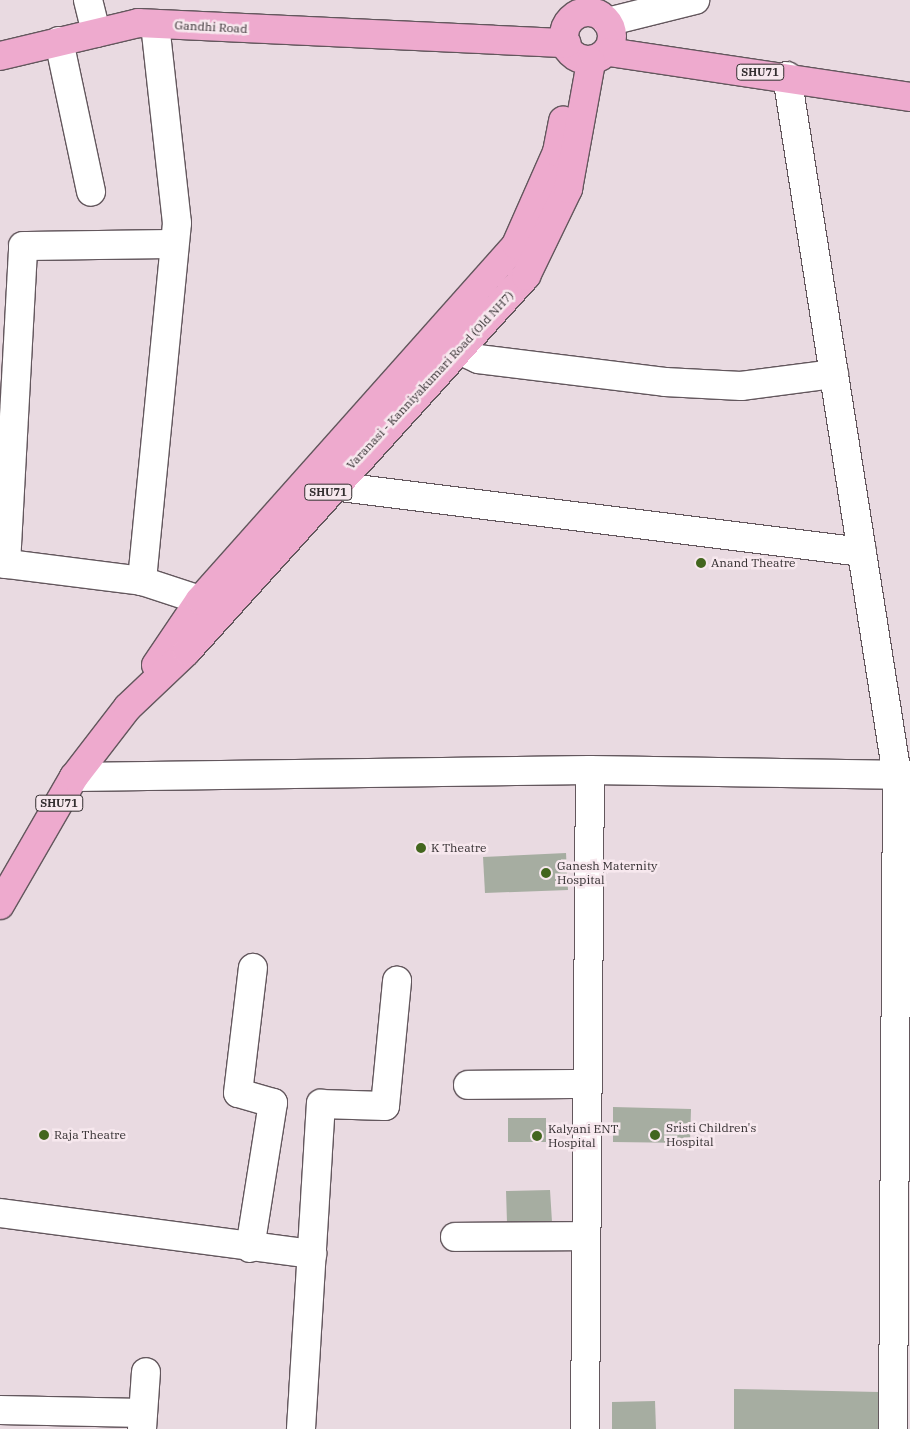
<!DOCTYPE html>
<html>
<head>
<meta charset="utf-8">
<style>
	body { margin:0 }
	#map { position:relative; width:910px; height:1429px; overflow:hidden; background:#e9dae1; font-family:"IBM Plex Serif",serif }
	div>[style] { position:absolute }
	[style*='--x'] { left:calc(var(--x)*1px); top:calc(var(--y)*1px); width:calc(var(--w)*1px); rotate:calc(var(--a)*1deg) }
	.building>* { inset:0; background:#a6ada1 }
	.roads { filter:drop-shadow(1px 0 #63575d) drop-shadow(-1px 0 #63575d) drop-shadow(0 1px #63575d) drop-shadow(0 -1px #63575d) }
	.minor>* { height:28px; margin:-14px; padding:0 14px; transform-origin:14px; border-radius:14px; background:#fff }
	.tertiary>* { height:28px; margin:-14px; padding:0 14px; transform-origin:14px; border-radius:14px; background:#fff }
	.primary>* { height:28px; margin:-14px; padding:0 14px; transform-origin:14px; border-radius:14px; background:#eeaace }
	.primary>.ring { margin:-14px; padding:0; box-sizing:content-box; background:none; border:28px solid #eeaace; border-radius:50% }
	.dots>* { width:14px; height:14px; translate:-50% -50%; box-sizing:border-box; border:2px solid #f7e8ee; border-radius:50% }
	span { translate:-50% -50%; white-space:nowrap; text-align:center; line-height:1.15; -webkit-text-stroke:5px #f7e8ee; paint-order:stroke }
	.shield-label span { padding:1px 4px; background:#f7e8ee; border:1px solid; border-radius:4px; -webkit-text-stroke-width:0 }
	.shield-label { font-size:11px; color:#332e30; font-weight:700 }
	.street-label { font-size:12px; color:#332e30 }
	.poi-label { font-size:12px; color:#332e30 }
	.left { translate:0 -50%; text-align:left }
</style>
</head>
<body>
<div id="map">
	<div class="building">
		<div style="clip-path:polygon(566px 853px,568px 890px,485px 893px,483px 857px)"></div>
		<div style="clip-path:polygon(613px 1107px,691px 1109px,690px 1143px,613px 1142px)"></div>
		<div style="clip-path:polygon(508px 1118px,546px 1118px,546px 1142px,508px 1142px)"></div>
		<div style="clip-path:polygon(550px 1190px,552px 1222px,507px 1223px,506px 1191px)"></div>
		<div style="clip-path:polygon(734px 1389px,879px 1392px,878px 1429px,734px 1429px)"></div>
		<div style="clip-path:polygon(655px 1401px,656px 1429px,612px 1429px,612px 1402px)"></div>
	</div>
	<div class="roads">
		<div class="minor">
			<div style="--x:88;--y:0;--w:34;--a:76"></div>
			<div style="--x:155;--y:24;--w:200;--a:83.7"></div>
			<div style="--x:177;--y:223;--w:360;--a:95.6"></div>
			<div style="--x:142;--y:581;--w:61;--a:18.1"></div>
			<div style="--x:59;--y:41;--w:154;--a:78"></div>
			<div style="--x:787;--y:76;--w:708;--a:81.06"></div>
			<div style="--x:459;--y:350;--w:21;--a:25"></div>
			<div style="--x:478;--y:359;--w:188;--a:7"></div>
			<div style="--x:665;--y:382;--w:76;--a:3"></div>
			<div style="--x:741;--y:386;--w:94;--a:-7.4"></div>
			<div style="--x:333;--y:486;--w:533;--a:7.11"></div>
			<div style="--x:0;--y:563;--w:143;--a:7.2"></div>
			<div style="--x:6;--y:564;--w:318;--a:-86.9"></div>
			<div style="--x:23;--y:246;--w:151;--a:-0.8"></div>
			<div style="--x:74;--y:777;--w:516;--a:-0.78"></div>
			<div style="--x:590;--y:770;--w:320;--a:0.9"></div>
			<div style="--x:468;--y:1085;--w:120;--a:-0.5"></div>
			<div style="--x:0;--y:1213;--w:315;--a:7.5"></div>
			<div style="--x:455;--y:1237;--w:131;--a:-0.4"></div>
			<div style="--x:250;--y:1248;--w:147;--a:-81"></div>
			<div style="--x:273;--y:1103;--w:36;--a:-164"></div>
			<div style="--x:238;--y:1093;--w:126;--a:-83.2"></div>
			<div style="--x:0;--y:1410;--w:143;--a:1.2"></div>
			<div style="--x:142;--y:1429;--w:57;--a:-86"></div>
			<div style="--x:301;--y:1429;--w:326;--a:-86.5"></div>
			<div style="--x:321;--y:1104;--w:64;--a:1.8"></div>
			<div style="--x:385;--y:1106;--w:126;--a:-84.5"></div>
			<div style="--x:585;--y:1429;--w:659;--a:-89.57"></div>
		</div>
		<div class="tertiary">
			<div style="--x:607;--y:22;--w:91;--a:-14"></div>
			<div style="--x:893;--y:1429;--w:654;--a:-89.65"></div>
		</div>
		<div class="primary">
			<div class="ring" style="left:564px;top:12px;width:20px;height:20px"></div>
			<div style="--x:609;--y:52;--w:304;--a:8.5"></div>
			<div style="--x:0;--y:56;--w:142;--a:-13.4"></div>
			<div style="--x:138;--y:23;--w:429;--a:2.7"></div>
			<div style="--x:156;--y:665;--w:78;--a:-55.9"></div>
			<div style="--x:200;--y:600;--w:475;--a:-48.3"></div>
			<div style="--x:516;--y:245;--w:102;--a:-66.2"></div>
			<div style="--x:557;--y:152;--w:32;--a:-79"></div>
			<div style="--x:0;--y:905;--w:148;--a:-60"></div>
			<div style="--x:74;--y:777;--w:88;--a:-52.4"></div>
			<div style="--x:128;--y:707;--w:81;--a:-43.5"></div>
			<div style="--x:187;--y:651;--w:506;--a:-47.89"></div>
			<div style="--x:526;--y:276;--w:97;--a:-64.2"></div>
			<div style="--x:568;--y:189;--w:129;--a:-79.7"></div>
		</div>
	</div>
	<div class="dots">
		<div style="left:701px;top:563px;background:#43661e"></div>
		<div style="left:421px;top:848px;background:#43661e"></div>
		<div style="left:546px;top:873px;background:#43661e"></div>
		<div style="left:44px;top:1135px;background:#43661e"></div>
		<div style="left:655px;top:1135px;background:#43661e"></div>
		<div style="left:537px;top:1136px;background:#43661e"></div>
	</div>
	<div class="shield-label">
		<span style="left:760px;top:72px">SHU71</span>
		<span style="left:328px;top:492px">SHU71</span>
		<span style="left:59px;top:803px">SHU71</span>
	</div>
	<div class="street-label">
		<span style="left:211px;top:27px;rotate:3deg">Gandhi Road</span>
		<span style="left:430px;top:380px;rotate:-47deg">Varanasi - Kanniyakumari Road (Old NH7)</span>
	</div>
	<div class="poi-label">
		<span class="left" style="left:711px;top:563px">Anand Theatre</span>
		<span class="left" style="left:431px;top:848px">K Theatre</span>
		<span class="left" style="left:557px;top:873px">Ganesh Maternity<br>Hospital</span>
		<span class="left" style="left:666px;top:1135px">Sristi Children's<br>Hospital</span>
		<span class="left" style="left:548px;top:1136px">Kalyani ENT<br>Hospital</span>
		<span class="left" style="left:54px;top:1135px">Raja Theatre</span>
	</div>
</div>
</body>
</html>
